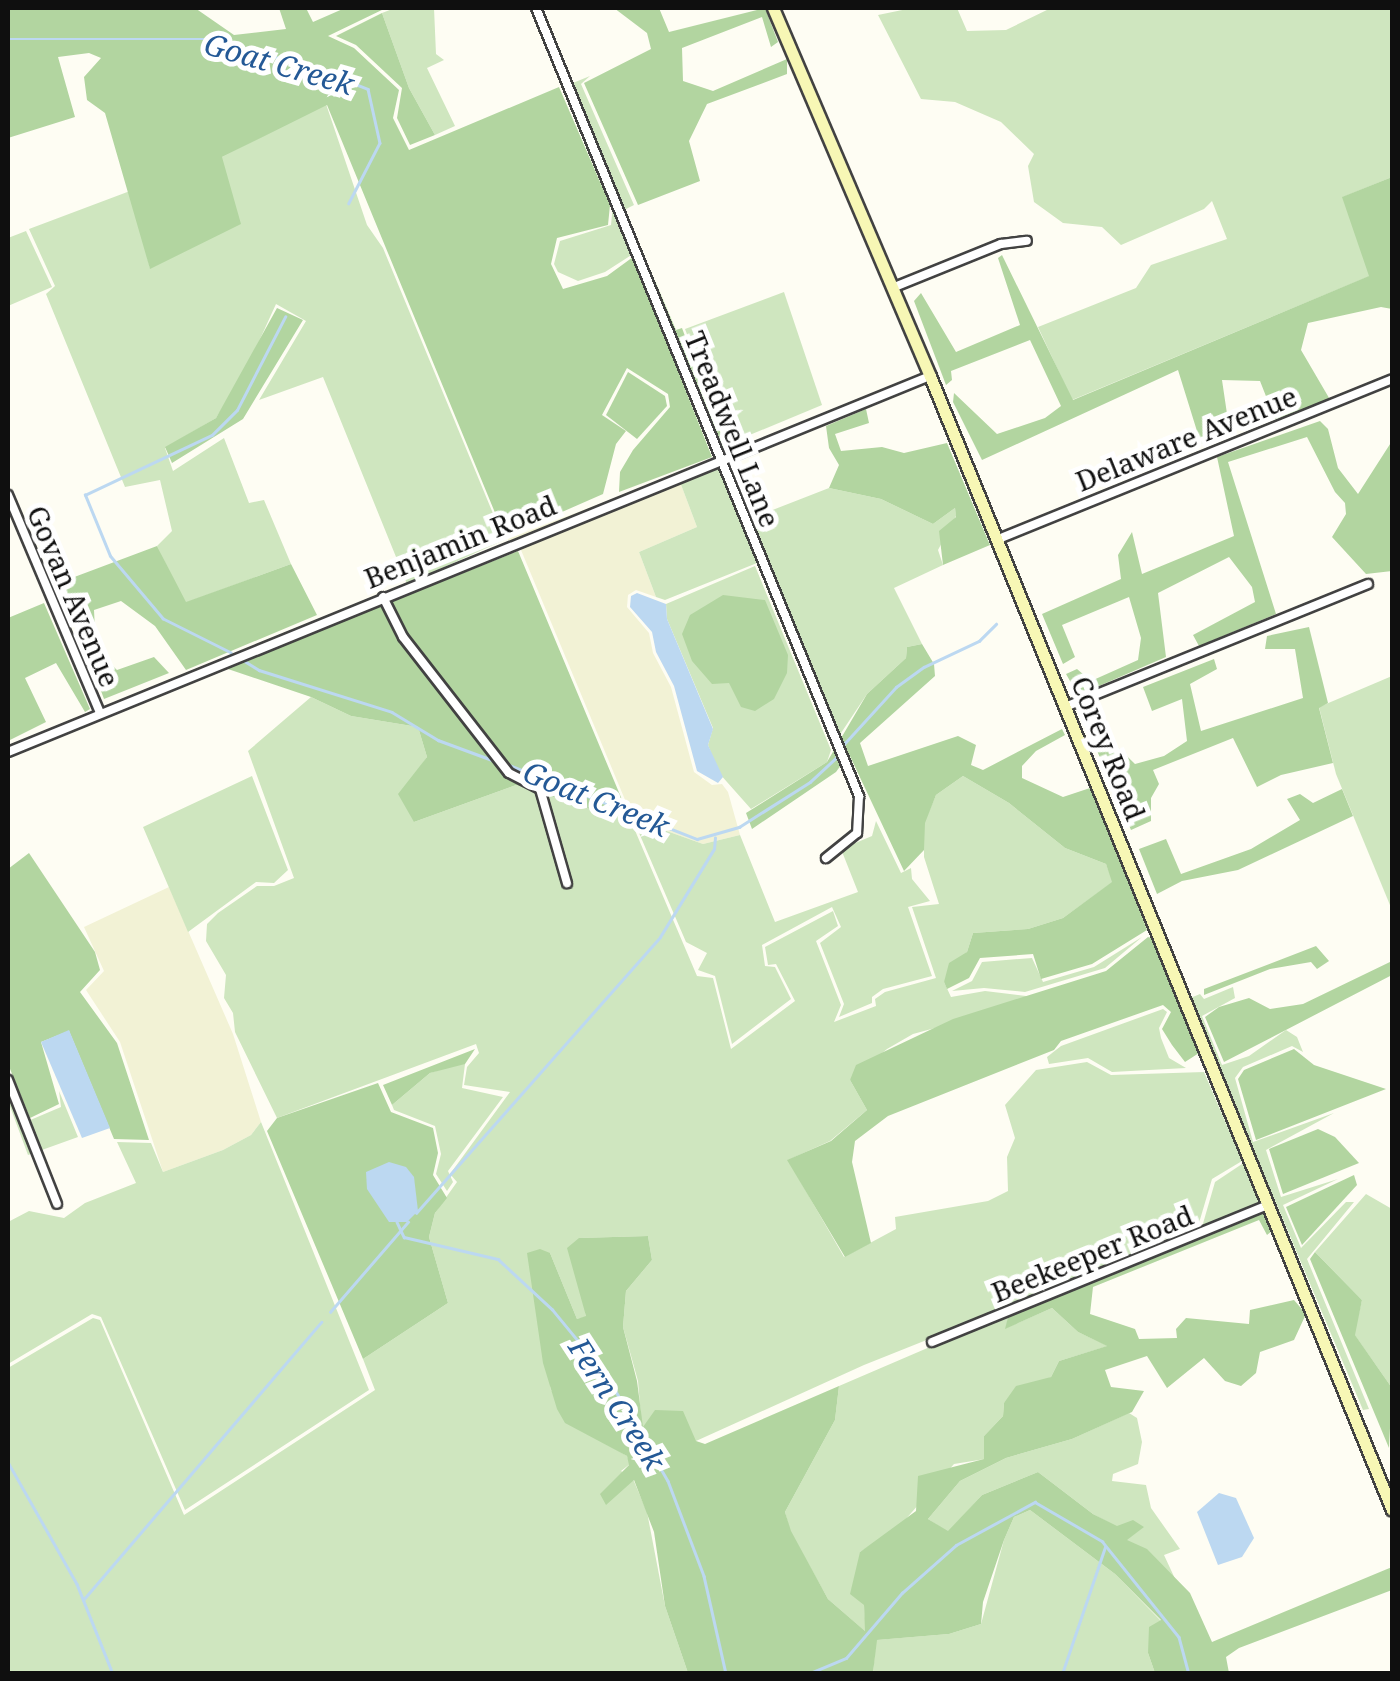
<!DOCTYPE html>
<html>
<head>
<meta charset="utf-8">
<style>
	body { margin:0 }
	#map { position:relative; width:1400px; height:1681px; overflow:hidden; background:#fefdf3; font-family:"Noto Serif",serif }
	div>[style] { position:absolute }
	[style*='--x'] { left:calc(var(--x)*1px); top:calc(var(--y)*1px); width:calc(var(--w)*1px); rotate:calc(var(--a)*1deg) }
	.farmland>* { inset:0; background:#f2f2d5 }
	.green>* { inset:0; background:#cfe6bf }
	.forest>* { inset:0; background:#b2d5a0 }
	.water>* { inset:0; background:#bcd8f1 }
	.stream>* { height:2.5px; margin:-1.25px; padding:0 1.25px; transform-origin:1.25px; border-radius:1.25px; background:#bcd8f1 }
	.roads { filter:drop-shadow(2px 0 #424242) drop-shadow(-2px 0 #424242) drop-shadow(0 2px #424242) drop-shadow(0 -2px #424242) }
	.street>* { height:8px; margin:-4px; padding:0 4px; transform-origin:4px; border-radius:4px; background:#fff }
	.secondary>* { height:11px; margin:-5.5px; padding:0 5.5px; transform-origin:5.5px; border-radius:5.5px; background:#f7f7b5 }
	span { translate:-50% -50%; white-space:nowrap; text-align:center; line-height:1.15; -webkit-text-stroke:10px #fff; paint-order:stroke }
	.street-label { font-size:28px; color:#0f0f0f }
	.water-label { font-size:30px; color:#245996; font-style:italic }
	.frame { position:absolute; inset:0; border:10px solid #0f0f0f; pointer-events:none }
</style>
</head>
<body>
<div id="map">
	<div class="farmland">
		<div style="clip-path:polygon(677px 474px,697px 527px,639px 552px,656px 597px,636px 590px,628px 595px,627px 607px,649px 633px,653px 653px,671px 687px,694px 772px,712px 785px,722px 784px,728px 792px,740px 835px,703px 844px,633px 819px,521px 550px,513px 549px,508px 539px)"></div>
		<div style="clip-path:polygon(169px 887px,233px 1034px,261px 1122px,251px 1135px,223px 1150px,163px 1172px,120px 1042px,86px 990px,104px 971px,84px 927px)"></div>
	</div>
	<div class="green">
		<div style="clip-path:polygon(395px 8px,434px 8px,436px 54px,444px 60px,427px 68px,455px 126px,435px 135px,409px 88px,382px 13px)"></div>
		<div style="clip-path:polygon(912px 8px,957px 8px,967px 31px,1006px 30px,1051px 8px,1392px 8px,1392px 177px,1343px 197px,1370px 276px,1072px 400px,1038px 327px,1136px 288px,1151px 265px,1227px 239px,1212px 201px,1204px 209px,1121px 245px,1102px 227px,1063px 223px,1034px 202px,1028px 166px,1034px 154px,1001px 122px,955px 102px,921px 99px,878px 15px)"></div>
		<div style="clip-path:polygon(590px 76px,581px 84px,634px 205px,622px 211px,656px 283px,647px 284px,633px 254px,605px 272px,578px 281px,558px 272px,554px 264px,560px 241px,611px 225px,613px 204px,563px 87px)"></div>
		<div style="clip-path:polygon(326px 104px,367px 225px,383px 248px,504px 540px,407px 584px,323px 377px,259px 400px,306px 321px,276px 304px,245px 372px,216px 418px,165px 448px,173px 471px,224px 438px,249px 503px,264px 500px,291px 564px,185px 603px,157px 546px,172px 531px,160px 480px,125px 487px,46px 294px,55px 286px,29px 229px,130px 191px,150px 268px,222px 157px)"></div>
		<div style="clip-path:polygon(26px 231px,52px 287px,8px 306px,8px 238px)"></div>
		<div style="clip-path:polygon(784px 292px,822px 405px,728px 444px,685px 329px)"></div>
		<div style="clip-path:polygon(718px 453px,835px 737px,832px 742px,757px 563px,665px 600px,656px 597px,639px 552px,697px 527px,677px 474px,713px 461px)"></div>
		<div style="clip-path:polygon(829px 488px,881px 499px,933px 524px,955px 508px,956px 516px,938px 550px,943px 565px,894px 588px,922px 644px,907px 647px,906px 658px,867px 694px,839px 736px,752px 518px)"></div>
		<div style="clip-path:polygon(755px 566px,831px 750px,827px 762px,751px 809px,719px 773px,708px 745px,713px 728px,667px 619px,666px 604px)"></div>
		<div style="clip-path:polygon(1392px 676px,1392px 910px,1336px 774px,1319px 707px)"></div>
		<div style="clip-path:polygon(311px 697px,351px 716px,418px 727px,427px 757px,416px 773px,414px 822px,516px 785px,596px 811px,628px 814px,697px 976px,713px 978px,731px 1049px,795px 1001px,776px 964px,768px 965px,765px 947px,833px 911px,838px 926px,816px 941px,841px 1005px,834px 1022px,876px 1006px,875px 999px,885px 992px,936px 978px,912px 907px,939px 904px,924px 857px,924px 823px,936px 795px,963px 776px,1009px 803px,1065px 848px,1106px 864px,1113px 882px,1063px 918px,1028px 929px,973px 933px,967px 952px,944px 982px,951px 997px,985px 991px,1026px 996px,1027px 1003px,913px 1034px,887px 1049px,850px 1080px,867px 1110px,830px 1141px,788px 1160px,844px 1257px,896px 1229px,895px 1217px,988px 1201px,1008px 1191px,1007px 1157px,1015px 1138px,1005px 1105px,1036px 1070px,1087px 1062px,1111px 1075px,1204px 1072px,1242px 1161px,1212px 1179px,1199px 1223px,1092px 1274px,864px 1365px,696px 1441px,642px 1429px,638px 1381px,623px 1327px,626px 1291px,652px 1260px,648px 1236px,579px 1238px,586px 1317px,577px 1319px,550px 1253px,539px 1315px,551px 1390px,604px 1442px,627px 1456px,630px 1464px,621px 1471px,633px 1479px,647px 1512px,665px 1606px,688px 1673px,8px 1674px,8px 1368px,93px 1318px,100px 1320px,184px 1515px,375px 1390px,363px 1359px,448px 1303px,429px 1237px,435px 1213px,457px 1182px,450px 1174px,510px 1092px,464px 1085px,467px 1067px,479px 1053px,476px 1044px,277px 1118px,235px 1032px,233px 1013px,224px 998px,226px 975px,206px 941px,207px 924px,218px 913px,257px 886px,274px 886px,294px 878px,248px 751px)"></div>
		<div style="clip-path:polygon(252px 776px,288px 870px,274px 883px,256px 882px,188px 932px,143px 827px)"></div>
		<div style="clip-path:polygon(633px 819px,703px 844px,740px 835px,775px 922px,858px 892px,841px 849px,872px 836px,876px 821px,901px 873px,911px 868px,912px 879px,930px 901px,908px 907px,932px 976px,883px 989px,872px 997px,872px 1003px,839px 1017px,844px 1004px,820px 943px,841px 927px,832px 907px,762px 945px,765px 966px,775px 967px,791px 999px,732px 1044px,715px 976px,698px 970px,707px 953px,686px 942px)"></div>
		<div style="clip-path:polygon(1142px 937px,1105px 968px,1025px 992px,984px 988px,952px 991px,972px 981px,982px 962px,1032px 958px,1043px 982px,1094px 967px)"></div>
		<div style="clip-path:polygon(1233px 987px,1235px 998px,1202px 1016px,1222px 1065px,1249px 1056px,1286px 1030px,1297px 1037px,1303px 1052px,1292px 1046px,1243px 1067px,1235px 1078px,1253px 1142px,1334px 1113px,1266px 1150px,1281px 1197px,1338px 1179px,1283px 1205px,1301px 1248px,1346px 1202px,1354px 1202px,1307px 1259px,1369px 1409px,1363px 1410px,1274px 1198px,1270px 1199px,1188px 999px,1200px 994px,1204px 999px)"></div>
		<div style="clip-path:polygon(1163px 1009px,1167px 1012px,1159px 1028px,1161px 1038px,1169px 1058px,1186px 1068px,1112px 1072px,1088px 1058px,1049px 1064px,1047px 1057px,1061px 1046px)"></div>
		<div style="clip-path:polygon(457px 1064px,465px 1064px,462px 1088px,503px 1097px,448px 1171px,453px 1182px,447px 1191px,436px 1174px,441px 1154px,435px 1126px,394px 1110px,392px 1105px,430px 1073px)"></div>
		<div style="clip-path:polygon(8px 1073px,28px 1121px,61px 1107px,59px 1091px,78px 1137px,28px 1155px,8px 1101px)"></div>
		<div style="clip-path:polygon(261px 1122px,369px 1390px,185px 1510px,101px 1317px,92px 1314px,8px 1364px,8px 1222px,29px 1211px,64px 1218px,85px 1203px,136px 1183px,117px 1142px,151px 1143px,163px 1172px,223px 1150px,251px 1135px)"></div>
		<div style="clip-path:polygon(1245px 1162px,1263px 1202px,1202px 1227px,1215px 1182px)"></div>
		<div style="clip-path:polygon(1366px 1194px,1392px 1209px,1392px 1388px,1354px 1334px,1362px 1300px,1315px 1252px)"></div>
		<div style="clip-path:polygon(1052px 1308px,1078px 1332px,1108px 1346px,1059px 1361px,1051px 1377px,1004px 1403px,1003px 1416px,984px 1436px,985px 1459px,954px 1464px,898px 1528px,860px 1552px,866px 1632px,828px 1599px,790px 1531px,785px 1512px,835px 1420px,839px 1386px,1009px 1313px,1006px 1328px)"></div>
		<div style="clip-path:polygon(1129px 1413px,1137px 1418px,1142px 1442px,1138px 1464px,1113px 1474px,1112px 1481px,1146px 1485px,1151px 1508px,1180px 1549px,1164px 1555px,1177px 1583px,1126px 1540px,1143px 1527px,1117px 1527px,1093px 1514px,1038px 1472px,982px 1495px,948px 1532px,928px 1519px,960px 1481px,1006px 1458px,1072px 1439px)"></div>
		<div style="clip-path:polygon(1030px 1510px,1115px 1574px,1161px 1621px,1148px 1653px,1155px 1673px,873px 1674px,876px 1640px,949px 1634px,981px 1624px,1004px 1540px,1014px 1517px)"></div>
	</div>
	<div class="forest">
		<div style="clip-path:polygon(8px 8px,195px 8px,234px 35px,286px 29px,279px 8px,306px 8px,313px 22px,345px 8px,386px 8px,328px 36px,354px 48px,399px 90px,393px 118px,409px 150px,559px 87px,610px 205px,608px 225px,557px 238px,551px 264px,563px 289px,607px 276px,633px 257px,712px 457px,619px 492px,620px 472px,633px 450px,670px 407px,668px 394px,627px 368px,602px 415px,626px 431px,616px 444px,603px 494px,505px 537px,327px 105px,222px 157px,241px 224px,150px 269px,105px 113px,87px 100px,84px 77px,101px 58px,89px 53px,58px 57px,75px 117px,8px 138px)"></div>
		<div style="clip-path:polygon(614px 8px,659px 8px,669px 32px,765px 8px,778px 42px,771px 47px,762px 17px,682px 48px,683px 81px,713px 91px,787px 59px,787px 74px,707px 104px,689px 141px,700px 181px,638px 205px,584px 83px,651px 49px,647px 33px)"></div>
		<div style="clip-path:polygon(382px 13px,409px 88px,435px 135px,410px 145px,397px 118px,402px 88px,356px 45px,336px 36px)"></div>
		<div style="clip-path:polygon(1392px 177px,1392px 309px,1381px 307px,1308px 323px,1301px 350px,1332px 403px,1275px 419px,1260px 381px,1222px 380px,1230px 434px,1201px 444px,1178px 370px,982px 460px,953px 402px,954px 393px,997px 434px,1045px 418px,1061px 406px,1030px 340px,951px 371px,952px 380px,946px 385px,914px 301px,921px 293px,956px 352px,1020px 325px,998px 258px,1002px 255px,1073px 400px,1369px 276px,1342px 197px)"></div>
		<div style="clip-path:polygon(656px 283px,676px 330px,682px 328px,725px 445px,735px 445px,718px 453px,714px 453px,647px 284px)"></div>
		<div style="clip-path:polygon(277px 308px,303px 320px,243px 419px,172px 463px,165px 447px,216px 418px)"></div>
		<div style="clip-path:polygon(628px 372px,665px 396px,667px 406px,637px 439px,606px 415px)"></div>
		<div style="clip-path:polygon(866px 409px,869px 423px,835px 434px,841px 451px,882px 447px,904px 453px,947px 443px,990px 545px,943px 565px,939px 531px,956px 517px,955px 508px,933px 524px,881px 499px,829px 488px,839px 465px,829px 448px,826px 426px)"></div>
		<div style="clip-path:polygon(1320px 421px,1328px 429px,1338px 468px,1358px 494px,1392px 441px,1392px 571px,1366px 574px,1332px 537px,1346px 514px,1345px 503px,1335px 492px,1307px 437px,1228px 462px,1276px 614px,1199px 646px,1193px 635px,1255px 602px,1252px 587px,1229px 557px,1158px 593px,1166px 657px,1078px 695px,1066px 674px,1077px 669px,1091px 681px,1138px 660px,1141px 638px,1129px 597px,1062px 625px,1075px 657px,1063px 664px,1042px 614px,1121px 579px,1118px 555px,1132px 532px,1142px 574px,1234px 536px,1217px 457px)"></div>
		<div style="clip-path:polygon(157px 546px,186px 602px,291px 564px,317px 615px,186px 670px,155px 626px,121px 601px,94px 610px,96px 650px,117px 670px,154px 657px,169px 673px,104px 699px,61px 582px)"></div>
		<div style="clip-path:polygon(518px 551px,628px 814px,596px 811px,516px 785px,414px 822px,398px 794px,427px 757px,418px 727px,351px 716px,311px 697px,225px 668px)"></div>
		<div style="clip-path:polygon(723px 595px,765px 600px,788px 655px,787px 673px,774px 699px,755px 711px,741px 707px,729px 683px,712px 684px,692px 661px,682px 634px,690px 615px)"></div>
		<div style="clip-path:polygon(44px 603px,90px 709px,85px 712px,56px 663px,25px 678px,46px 722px,8px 741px,8px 618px)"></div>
		<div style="clip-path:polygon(1309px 627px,1328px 703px,1319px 708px,1333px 763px,1281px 775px,1257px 787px,1233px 738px,1153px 770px,1159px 784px,1151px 798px,1151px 821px,1131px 830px,1089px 732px,1098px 728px,1135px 764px,1164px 756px,1187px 741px,1182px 699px,1152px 711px,1143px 687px,1214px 659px,1217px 669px,1190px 684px,1201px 731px,1303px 698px,1295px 649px,1265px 649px,1267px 636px)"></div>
		<div style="clip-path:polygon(922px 644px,934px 664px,935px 676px,860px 743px,868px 766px,958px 736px,976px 745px,971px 765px,983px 770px,1062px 729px,1065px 735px,1036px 751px,1022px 766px,1022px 778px,1063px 797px,1090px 788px,1098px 800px,1147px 930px,1092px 964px,1041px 979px,1033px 954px,980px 958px,969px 978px,947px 989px,944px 982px,949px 963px,967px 952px,973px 933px,1028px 929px,1063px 918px,1112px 882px,1106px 864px,1065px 848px,1009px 803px,963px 776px,936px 795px,925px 823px,924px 850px,904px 871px,849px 754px,836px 772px,752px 829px,746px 813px,827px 762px,867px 694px,906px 658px,907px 647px)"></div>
		<div style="clip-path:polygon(1342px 789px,1353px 816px,1238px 870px,1182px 881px,1157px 894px,1139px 849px,1166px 839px,1181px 874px,1251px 849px,1300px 820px,1287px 799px,1300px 794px,1313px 803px)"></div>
		<div style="clip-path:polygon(29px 853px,95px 952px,100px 970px,80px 992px,117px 1043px,149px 1140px,114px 1139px,69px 1031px,41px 1042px,59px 1104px,30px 1118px,8px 1064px,8px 869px)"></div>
		<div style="clip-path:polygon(1148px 937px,1154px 939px,1199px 1053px,1185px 1062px,1172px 1045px,1162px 1029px,1171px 1012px,1163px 1005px,1061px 1041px,1054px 1050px,888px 1116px,855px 1141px,852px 1162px,871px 1243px,845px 1257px,787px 1160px,831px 1141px,867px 1110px,850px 1080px,856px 1065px,953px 1019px,1106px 971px)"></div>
		<div style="clip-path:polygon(1316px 946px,1329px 961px,1317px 969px,1311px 962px,1270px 969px,1204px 995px,1204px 989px)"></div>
		<div style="clip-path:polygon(1392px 961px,1392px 975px,1224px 1062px,1205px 1017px,1219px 1007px,1249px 998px,1270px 1009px,1303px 1004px)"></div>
		<div style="clip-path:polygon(475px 1049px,465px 1064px,430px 1073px,392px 1105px,383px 1085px)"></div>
		<div style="clip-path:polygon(1294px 1049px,1314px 1065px,1386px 1089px,1256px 1140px,1238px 1079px,1244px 1070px)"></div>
		<div style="clip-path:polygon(378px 1083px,391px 1112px,433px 1128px,438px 1153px,433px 1175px,447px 1198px,435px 1213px,429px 1237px,448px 1303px,363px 1359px,267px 1131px,277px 1118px)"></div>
		<div style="clip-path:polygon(1318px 1129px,1335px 1137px,1359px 1163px,1283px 1194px,1269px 1149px)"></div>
		<div style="clip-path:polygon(1354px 1175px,1357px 1185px,1302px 1245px,1286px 1207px)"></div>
		<div style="clip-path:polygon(1263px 1210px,1272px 1231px,1267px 1235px,1259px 1220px,1093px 1287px,1090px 1314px,1135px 1329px,1139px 1339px,1177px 1338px,1176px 1329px,1186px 1318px,1249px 1324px,1250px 1310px,1294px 1300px,1306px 1314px,1294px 1340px,1260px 1352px,1256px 1373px,1241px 1386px,1225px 1381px,1204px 1358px,1167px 1388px,1147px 1356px,1105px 1370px,1111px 1387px,1144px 1391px,1132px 1412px,1072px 1439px,1006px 1458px,960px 1481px,928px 1519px,948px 1531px,982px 1495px,1038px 1472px,1093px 1514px,1117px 1526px,1133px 1520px,1144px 1527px,1127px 1540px,1147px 1549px,1190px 1593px,1212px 1642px,1392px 1567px,1392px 1590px,1239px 1648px,1226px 1657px,1229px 1673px,1155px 1673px,1148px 1653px,1149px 1627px,1161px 1620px,1115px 1574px,1030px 1510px,1014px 1517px,1004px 1540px,983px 1602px,981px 1624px,949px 1634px,877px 1640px,873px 1673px,688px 1673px,665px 1606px,654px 1532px,634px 1480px,606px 1505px,600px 1494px,629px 1465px,627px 1456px,565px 1423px,557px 1409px,543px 1363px,527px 1253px,540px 1249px,550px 1253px,577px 1319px,586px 1316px,567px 1248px,579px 1238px,648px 1236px,652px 1260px,626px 1291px,623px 1327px,637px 1381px,643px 1427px,655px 1410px,683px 1411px,696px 1441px,705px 1444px,839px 1386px,835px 1420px,785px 1512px,791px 1531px,828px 1599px,865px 1631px,864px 1605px,850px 1594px,860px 1552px,916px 1511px,918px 1476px,984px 1459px,984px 1436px,1003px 1416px,1004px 1403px,1016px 1386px,1051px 1377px,1059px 1361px,1107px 1346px,1078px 1332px,1052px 1308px,1005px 1329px,1009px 1313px)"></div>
		<div style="clip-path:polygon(1315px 1252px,1362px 1300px,1355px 1335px,1392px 1388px,1389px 1448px,1310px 1259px)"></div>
	</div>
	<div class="water">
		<div style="clip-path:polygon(637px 593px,666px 604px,667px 619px,713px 729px,708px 745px,723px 777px,718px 783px,697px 771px,674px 686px,656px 652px,652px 632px,630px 607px,631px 596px)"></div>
		<div style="clip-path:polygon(69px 1030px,110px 1128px,82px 1138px,41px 1042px)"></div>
		<div style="clip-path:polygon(389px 1162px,406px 1167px,414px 1177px,418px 1211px,407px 1222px,389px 1222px,367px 1189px,366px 1172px)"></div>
		<div style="clip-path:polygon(1219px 1493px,1236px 1498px,1254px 1538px,1242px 1557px,1218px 1565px,1197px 1512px)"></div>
	</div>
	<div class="stream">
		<div style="--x:8;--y:39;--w:203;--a:0"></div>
		<div style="--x:211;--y:39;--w:108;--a:15.6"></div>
		<div style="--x:315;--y:68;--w:57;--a:21.6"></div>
		<div style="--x:368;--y:89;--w:55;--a:77.5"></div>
		<div style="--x:380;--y:143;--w:68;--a:117.3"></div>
		<div style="--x:231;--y:653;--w:76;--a:-153.4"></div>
		<div style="--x:163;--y:619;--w:82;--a:-130.1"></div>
		<div style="--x:110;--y:556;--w:66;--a:-112.3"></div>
		<div style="--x:85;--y:495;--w:140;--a:-25.3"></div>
		<div style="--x:212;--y:435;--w:35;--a:-45"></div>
		<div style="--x:237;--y:410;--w:105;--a:-62.7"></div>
		<div style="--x:243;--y:660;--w:19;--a:32"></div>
		<div style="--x:259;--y:670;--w:139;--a:17.5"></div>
		<div style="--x:392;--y:712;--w:54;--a:31.3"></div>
		<div style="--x:438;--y:740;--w:58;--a:20.3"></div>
		<div style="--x:844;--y:744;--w:77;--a:-47.6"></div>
		<div style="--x:896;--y:687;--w:34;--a:-36"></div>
		<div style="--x:924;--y:667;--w:61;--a:-25.3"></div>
		<div style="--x:979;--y:641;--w:24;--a:-45"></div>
		<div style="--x:509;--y:765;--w:202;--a:21.5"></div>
		<div style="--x:697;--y:839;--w:44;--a:-15.9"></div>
		<div style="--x:739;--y:827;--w:84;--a:-32.4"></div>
		<div style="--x:810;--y:782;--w:37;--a:-43"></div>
		<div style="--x:416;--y:1213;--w:368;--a:-48.5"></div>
		<div style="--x:660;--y:937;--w:103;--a:-58.5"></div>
		<div style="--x:714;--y:849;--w:11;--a:-85"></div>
		<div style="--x:397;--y:1222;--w:17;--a:65"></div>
		<div style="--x:404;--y:1237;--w:97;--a:13.2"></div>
		<div style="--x:498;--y:1259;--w:74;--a:42.8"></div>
		<div style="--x:552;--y:1309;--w:87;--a:50.6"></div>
		<div style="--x:607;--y:1376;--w:121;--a:59.8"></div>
		<div style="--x:668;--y:1481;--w:102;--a:69.2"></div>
		<div style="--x:704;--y:1576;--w:100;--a:77.3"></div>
		<div style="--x:330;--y:1312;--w:119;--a:-49.1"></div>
		<div style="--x:8;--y:1462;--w:140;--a:60.5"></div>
		<div style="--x:77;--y:1584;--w:97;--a:68.2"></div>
		<div style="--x:83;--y:1600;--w:366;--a:-49.4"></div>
		<div style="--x:808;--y:1674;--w:41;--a:-22.8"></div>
		<div style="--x:846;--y:1658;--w:86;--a:-49.3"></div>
		<div style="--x:902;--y:1593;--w:72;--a:-41.6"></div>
		<div style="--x:956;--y:1545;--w:90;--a:-28.6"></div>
		<div style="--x:1035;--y:1502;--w:78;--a:30.2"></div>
		<div style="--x:1102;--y:1541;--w:123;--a:51.3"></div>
		<div style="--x:1179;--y:1637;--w:38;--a:75"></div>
		<div style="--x:1062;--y:1674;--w:134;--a:-71.3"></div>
	</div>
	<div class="roads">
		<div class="street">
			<div style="--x:536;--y:8;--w:852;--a:67.71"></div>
			<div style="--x:859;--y:796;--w:37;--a:93"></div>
			<div style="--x:857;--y:833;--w:40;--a:141"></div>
			<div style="--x:892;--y:288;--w:118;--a:-22"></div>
			<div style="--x:1001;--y:244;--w:26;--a:-7"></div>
			<div style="--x:8;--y:495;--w:237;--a:67.1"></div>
			<div style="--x:996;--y:540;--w:427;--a:-22.1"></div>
			<div style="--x:383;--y:597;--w:45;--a:63.4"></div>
			<div style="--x:403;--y:637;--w:172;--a:52.1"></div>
			<div style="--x:509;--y:773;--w:35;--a:27"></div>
			<div style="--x:540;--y:789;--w:98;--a:74"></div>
			<div style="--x:1065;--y:707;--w:327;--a:-22.1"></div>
			<div style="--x:8;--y:752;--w:996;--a:-22.19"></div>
			<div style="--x:8;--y:1080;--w:133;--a:68.4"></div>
			<div style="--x:932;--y:1342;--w:363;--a:-22.2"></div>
		</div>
		<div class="secondary">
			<div style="--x:773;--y:8;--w:400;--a:66.9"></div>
			<div style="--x:930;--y:376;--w:1224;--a:67.83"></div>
		</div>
	</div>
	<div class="street-label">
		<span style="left:733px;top:429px;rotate:68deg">Treadwell Lane</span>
		<span style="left:1186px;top:438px;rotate:-22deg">Delaware Avenue</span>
		<span style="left:460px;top:541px;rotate:-22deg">Benjamin Road</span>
		<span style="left:74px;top:596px;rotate:67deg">Govan Avenue</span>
		<span style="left:1109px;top:748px;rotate:68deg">Corey Road</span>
		<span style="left:1092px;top:1253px;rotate:-22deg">Beekeeper Road</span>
	</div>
	<div class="water-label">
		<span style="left:279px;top:64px;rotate:16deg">Goat Creek</span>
		<span style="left:596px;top:799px;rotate:22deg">Goat Creek</span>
		<span style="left:617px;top:1404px;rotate:57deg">Fern Creek</span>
	</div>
	<div class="frame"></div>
</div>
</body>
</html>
